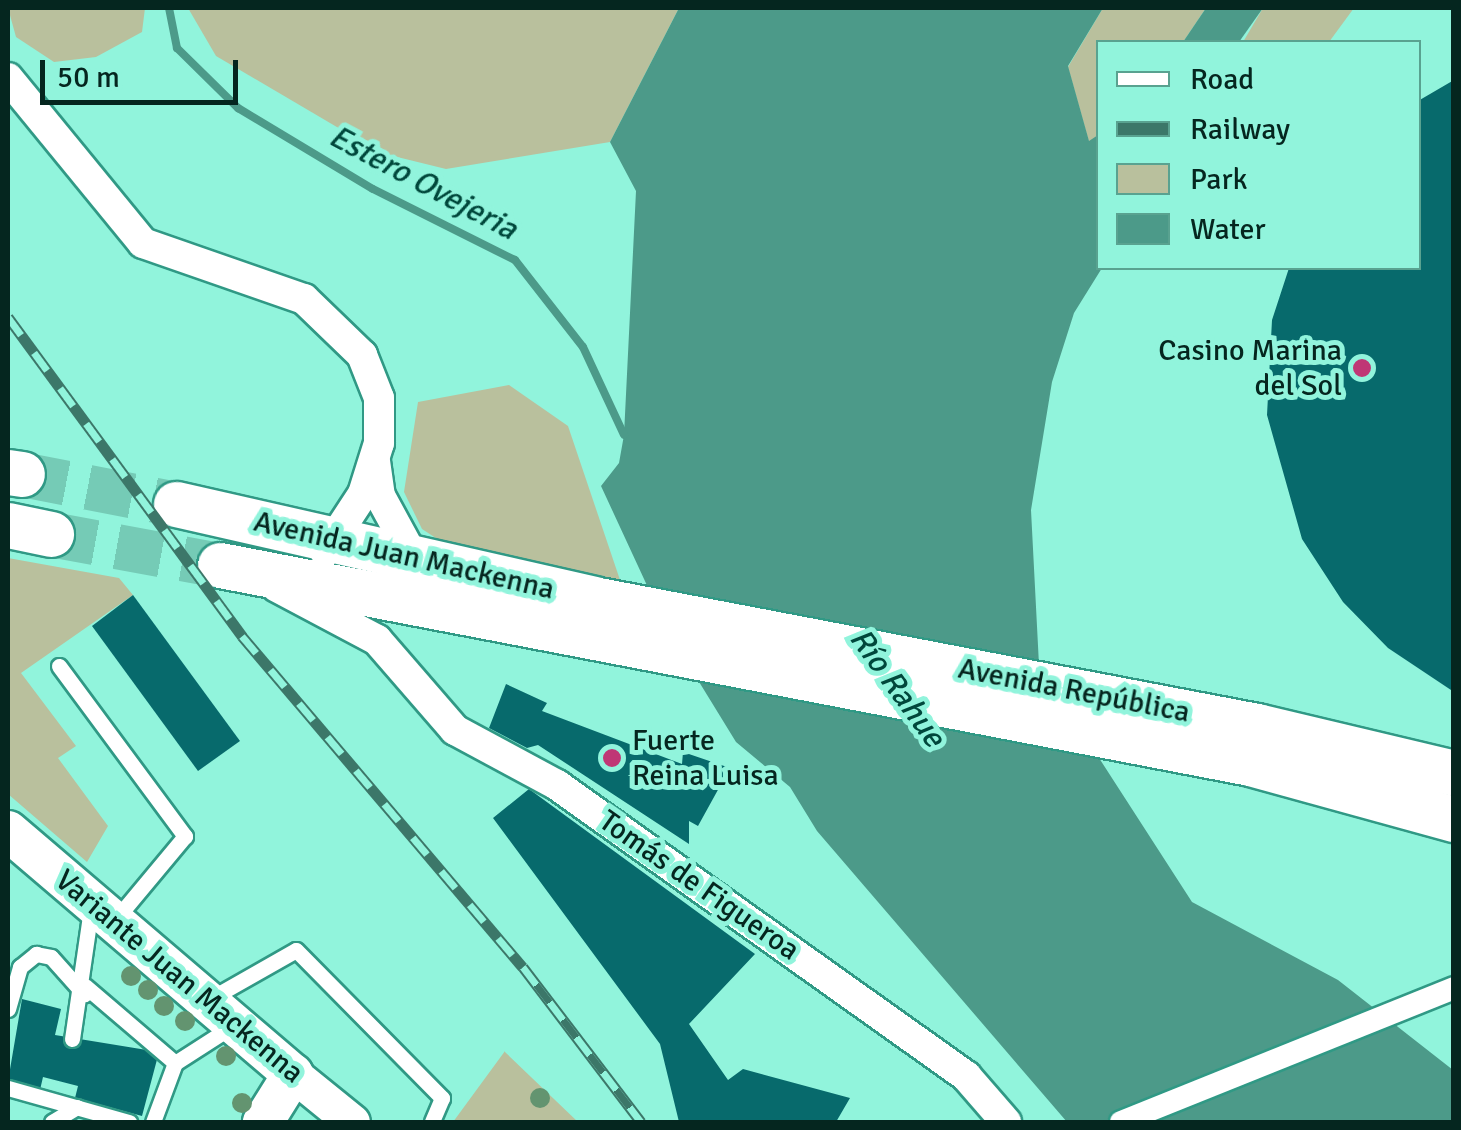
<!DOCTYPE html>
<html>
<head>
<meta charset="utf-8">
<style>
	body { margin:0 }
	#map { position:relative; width:1461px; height:1130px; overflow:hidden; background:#91f4dc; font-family:Signika,sans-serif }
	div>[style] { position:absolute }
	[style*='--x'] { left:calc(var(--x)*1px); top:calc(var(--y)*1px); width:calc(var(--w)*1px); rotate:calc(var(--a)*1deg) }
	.green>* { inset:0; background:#b9c09d }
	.water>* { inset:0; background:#4c9a89 }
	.stream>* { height:8px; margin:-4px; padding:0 4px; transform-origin:4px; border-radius:4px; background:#4c9a89 }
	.building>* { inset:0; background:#076a6c }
	.primary-tunnel>* { height:45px; margin-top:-22.5px; transform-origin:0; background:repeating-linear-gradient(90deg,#75cbb6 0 45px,transparent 0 67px) }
	.roads { filter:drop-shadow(2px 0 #309985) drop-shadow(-2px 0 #309985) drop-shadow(0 2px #309985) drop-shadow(0 -2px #309985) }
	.service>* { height:15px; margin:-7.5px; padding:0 7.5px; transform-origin:7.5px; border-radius:7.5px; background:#fff }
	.pedestrian>* { height:22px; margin:-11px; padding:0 11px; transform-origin:11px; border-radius:11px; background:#fff }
	.minor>* { height:30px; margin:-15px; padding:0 15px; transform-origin:15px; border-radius:15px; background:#fff }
	.tertiary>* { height:35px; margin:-17.5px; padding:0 17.5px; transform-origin:17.5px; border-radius:17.5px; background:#fff }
	.secondary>* { height:40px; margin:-20px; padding:0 20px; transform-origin:20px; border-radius:20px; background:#fff }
	.primary>* { height:45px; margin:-22.5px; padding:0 22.5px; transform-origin:22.5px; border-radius:22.5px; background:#fff }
	.rail>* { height:11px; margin-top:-5.5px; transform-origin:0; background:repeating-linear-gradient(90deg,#91f4dc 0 22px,#3c7769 0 44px); box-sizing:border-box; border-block:2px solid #3c7769 }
	.trees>* { width:20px; height:20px; margin:-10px; border-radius:50%; background:#639470 }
	.dots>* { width:28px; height:28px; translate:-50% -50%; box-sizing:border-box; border:5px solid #91f4dc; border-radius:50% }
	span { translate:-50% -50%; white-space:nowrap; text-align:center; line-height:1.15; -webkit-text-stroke:10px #91f4dc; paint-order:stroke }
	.poi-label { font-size:30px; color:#05261f }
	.right { translate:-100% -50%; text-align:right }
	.left { translate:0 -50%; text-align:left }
	.street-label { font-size:30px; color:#05261f }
	.water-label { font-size:32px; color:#00473b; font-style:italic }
	.frame { position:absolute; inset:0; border:10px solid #05261f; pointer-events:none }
	.legend { position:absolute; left:1096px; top:40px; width:325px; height:230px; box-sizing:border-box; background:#91f4dc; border:2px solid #59a290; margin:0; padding:12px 18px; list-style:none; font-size:30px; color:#05261f }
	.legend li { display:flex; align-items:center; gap:20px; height:50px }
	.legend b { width:50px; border:2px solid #59a290 }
	.scale { position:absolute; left:40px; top:60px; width:198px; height:45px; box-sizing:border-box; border:5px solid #05261f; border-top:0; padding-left:12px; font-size:30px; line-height:35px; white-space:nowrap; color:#05261f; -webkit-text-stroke:8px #91f4dc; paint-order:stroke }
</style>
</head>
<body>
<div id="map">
	<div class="green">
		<div style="clip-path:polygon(8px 8px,145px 8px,142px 32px,96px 57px,54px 62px,16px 37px)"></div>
		<div style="clip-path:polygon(188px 8px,679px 8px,610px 142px,446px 169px,381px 153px,216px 56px)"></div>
		<div style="clip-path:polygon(1103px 8px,1206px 8px,1183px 42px,1098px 42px,1098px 135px,1089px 142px,1068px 67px)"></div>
		<div style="clip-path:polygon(1263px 8px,1354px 8px,1329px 42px,1243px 42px)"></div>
		<div style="clip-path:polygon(509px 385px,568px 426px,620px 580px,445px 544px,422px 529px,404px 492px,418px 402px)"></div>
		<div style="clip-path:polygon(8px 558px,119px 578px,133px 595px,21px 673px,76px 746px,58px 758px,108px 826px,87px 862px,8px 794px)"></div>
		<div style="clip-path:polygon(505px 1051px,505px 1052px,578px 1122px,453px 1122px)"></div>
	</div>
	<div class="water">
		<div style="clip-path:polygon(679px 8px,1103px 8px,1068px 66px,1089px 141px,1098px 135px,1102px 268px,1074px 313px,1052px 382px,1031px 510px,1039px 665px,1192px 902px,1338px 980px,1453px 1070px,1453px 1122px,1067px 1122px,817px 831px,790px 787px,736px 742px,669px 633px,601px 486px,619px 463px,624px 435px,636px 191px,610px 142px)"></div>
		<div style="clip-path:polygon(1206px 8px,1263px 8px,1239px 42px,1183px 42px)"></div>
	</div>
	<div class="stream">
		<div style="--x:169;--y:8;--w:41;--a:78.7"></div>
		<div style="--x:177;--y:48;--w:86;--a:44.5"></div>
		<div style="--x:238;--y:108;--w:157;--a:31"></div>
		<div style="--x:373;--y:189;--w:159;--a:26.6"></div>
		<div style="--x:515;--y:260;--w:110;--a:52"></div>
		<div style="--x:583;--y:347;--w:97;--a:65"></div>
	</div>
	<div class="building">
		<div style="clip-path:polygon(1454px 80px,1454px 692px,1388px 648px,1343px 602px,1302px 539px,1267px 415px,1272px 320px,1289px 268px,1418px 268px,1418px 101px)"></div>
		<div style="clip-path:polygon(133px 595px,240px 741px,198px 771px,92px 626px)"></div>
		<div style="clip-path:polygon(506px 684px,547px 703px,542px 711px,682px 764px,683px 752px,730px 768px,698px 826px,689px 821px,689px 844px,538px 745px,527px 748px,489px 728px)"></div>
		<div style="clip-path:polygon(529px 789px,755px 954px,689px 1024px,728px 1080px,743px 1069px,850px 1098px,836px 1122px,679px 1122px,660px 1044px,493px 818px)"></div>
		<div style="clip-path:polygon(22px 999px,61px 1009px,55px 1035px,159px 1052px,142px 1116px,75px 1098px,78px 1086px,43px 1077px,40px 1090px,8px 1081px)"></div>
	</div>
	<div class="primary-tunnel">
		<div style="--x:22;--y:474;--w:157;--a:11"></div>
		<div style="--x:51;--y:534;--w:172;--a:10.4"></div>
	</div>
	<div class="roads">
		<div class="service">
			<div style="--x:59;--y:666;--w:212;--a:53.5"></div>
			<div style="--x:185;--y:836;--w:109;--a:129.8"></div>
			<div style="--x:85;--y:986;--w:118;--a:40.5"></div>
			<div style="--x:208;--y:1000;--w:101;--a:-29.6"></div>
			<div style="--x:296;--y:950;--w:208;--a:45.4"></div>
			<div style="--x:442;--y:1098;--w:26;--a:113"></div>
			<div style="--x:8;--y:1009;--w:44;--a:-74.1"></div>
			<div style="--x:20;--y:967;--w:21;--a:-39"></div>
			<div style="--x:36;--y:954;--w:15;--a:11"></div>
			<div style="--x:51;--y:957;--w:50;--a:48.3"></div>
			<div style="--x:72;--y:1039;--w:131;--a:-81.7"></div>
			<div style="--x:8;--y:1088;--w:126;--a:15.7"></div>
			<div style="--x:52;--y:1122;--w:29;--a:-31"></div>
			<div style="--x:153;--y:1122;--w:63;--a:-69.6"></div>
			<div style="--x:175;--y:1063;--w:67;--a:-32.7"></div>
		</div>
		<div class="pedestrian">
			<div style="--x:1121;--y:1122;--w:359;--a:-21.9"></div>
		</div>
		<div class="minor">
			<div style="--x:8;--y:78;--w:213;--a:50.7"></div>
			<div style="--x:143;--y:243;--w:170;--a:19.2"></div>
			<div style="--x:304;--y:299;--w:81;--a:44"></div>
			<div style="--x:362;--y:355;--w:46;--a:68.4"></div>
			<div style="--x:379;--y:398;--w:45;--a:90"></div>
			<div style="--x:379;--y:443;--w:53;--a:107.4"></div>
			<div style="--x:363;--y:494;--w:69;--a:123.2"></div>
			<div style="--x:375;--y:461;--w:35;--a:82"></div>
			<div style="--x:380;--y:496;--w:75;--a:61.4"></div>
			<div style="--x:277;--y:587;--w:113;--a:27.9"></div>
			<div style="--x:377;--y:640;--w:119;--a:49.1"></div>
			<div style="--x:455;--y:730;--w:116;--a:28.3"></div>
			<div style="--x:557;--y:785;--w:502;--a:35.43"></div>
			<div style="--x:966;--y:1076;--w:61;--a:49"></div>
		</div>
		<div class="tertiary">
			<div style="--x:293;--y:1074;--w:76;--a:39.1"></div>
		</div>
		<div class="secondary">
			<div style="--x:8;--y:831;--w:375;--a:40.5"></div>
			<div style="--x:293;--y:1074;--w:57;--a:122"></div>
		</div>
		<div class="primary">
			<div style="--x:8;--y:472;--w:14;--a:8"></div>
			<div style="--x:176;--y:504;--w:428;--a:12.8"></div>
			<div style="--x:593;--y:599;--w:676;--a:10.83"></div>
			<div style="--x:1257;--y:726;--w:203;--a:13.4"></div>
			<div style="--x:8;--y:525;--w:44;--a:11.8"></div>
			<div style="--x:220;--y:565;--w:1049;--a:10.88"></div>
			<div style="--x:1250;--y:763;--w:212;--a:15.4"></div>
		</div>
	</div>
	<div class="rail">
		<div style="--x:8;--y:317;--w:396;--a:53.7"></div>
		<div style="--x:242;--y:636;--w:434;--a:49.7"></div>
		<div style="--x:523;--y:967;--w:195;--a:52.7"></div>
	</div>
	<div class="trees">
		<div style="left:131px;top:976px"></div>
		<div style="left:148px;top:990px"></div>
		<div style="left:164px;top:1006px"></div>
		<div style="left:185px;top:1021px"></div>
		<div style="left:226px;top:1056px"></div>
		<div style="left:540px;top:1098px"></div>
		<div style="left:242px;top:1103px"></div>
	</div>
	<div class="dots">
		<div style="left:1362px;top:368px;background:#bf3775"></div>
		<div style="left:612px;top:758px;background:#bf3775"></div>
	</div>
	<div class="poi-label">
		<span class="right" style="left:1342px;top:368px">Casino Marina<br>del Sol</span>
		<span class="left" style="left:632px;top:758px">Fuerte<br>Reina Luisa</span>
	</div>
	<div class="street-label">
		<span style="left:404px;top:556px;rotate:13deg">Avenida Juan Mackenna</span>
		<span style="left:1074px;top:691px;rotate:11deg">Avenida República</span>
		<span style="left:699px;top:886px;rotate:35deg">Tomás de Figueroa</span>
		<span style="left:179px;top:977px;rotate:40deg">Variante Juan Mackenna</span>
	</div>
	<div class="water-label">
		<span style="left:423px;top:183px;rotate:28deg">Estero Ovejeria</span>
		<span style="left:897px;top:688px;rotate:54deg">Río Rahue</span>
	</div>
	<div class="frame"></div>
	<ul class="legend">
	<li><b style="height:12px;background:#fff"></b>Road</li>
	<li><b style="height:12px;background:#3c7769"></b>Railway</li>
	<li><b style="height:28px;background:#b9c09d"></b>Park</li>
	<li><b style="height:28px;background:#4c9a89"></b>Water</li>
	</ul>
	<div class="scale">50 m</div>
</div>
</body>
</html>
